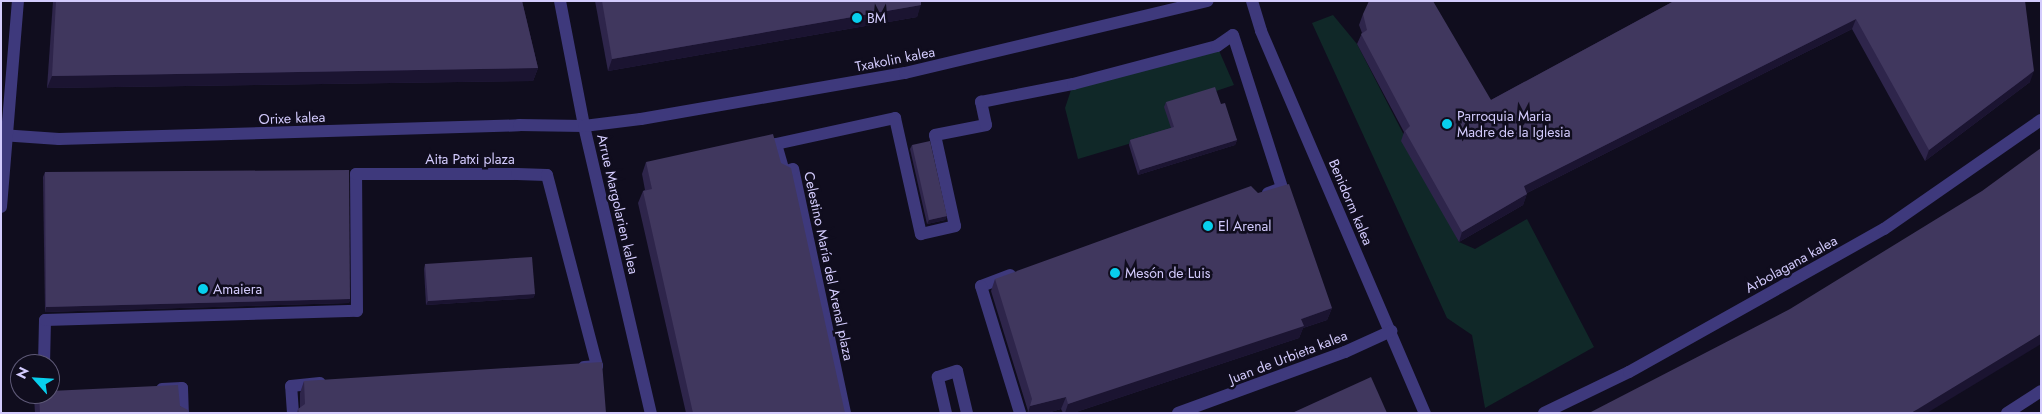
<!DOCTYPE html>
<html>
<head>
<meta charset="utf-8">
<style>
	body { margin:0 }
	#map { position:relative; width:2042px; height:414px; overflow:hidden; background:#100d1e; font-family:Jost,sans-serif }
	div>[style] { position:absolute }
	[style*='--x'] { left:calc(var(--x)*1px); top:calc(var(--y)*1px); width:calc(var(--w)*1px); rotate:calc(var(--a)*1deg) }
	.green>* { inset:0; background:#102828 }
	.minor>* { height:12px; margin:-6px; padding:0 6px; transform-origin:6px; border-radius:6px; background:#3e397c }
	.wall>* { inset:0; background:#2e254b }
	.shaded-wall>* { inset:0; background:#1b1431 }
	.building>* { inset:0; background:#40375e }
	.dots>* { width:14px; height:14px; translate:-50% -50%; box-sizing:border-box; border:2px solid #100d1e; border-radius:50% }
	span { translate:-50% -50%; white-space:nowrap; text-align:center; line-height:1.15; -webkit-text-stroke:5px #100d1e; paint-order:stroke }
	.poi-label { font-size:14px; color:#d3cbfd }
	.left { translate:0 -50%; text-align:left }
	.street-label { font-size:14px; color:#d3cbfd }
	.frame { position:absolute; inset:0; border:2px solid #d3cbfd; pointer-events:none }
	.north { position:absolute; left:10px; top:354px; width:50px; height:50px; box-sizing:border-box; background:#100d1e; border:1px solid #5e5977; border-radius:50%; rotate:296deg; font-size:14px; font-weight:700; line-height:20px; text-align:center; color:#d3cbfd }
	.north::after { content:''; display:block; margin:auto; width:18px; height:22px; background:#08cfed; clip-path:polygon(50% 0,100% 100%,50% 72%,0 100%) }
</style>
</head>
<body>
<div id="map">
	<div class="green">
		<div style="clip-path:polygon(1333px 15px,1357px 44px,1459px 242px,1475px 249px,1527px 219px,1594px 347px,1485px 408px,1472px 335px,1447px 318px,1312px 23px)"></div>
		<div style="clip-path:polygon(1217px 46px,1234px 85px,1213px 92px,1172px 131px,1078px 159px,1065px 108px,1073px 84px)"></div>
	</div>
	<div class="minor">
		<div style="--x:560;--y:1;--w:127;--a:79.1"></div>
		<div style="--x:584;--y:126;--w:295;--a:76.9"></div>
		<div style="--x:1252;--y:1;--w:31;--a:73"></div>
		<div style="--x:1261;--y:31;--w:416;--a:66.8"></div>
		<div style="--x:1;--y:135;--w:58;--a:3.9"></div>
		<div style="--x:59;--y:139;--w:460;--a:-1.7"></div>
		<div style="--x:519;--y:125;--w:65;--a:0.9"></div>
		<div style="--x:584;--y:126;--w:57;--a:-7"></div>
		<div style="--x:641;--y:119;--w:268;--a:-9.9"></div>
		<div style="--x:905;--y:73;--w:311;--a:-13.4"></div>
		<div style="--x:1;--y:207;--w:207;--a:-85.3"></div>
		<div style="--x:1010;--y:275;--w:31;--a:159"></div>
		<div style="--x:981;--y:286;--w:133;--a:72.9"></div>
		<div style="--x:44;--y:364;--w:44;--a:-88.7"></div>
		<div style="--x:45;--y:320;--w:312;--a:-1.7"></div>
		<div style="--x:357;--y:311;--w:137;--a:-90.4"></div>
		<div style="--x:356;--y:174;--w:161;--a:0"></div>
		<div style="--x:517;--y:174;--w:30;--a:2"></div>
		<div style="--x:547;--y:175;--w:197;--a:75.3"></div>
		<div style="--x:597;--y:366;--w:13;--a:176"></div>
		<div style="--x:162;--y:389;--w:20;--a:-3"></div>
		<div style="--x:182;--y:388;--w:25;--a:88"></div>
		<div style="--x:293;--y:413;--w:27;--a:-94"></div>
		<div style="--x:291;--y:386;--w:29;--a:-6"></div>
		<div style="--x:845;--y:413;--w:249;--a:-102"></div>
		<div style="--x:793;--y:169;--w:9;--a:162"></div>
		<div style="--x:784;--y:172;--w:29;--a:-106"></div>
		<div style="--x:776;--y:144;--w:122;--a:-12.3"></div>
		<div style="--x:895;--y:118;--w:119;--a:77.4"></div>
		<div style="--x:921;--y:234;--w:35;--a:-13"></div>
		<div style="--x:955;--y:226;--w:93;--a:-102.4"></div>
		<div style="--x:935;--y:135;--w:52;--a:-11.1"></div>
		<div style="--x:986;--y:125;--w:24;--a:-102"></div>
		<div style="--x:981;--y:102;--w:94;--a:-11.1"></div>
		<div style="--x:1073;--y:84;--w:149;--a:-14.8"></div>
		<div style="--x:1217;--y:46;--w:19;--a:-35"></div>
		<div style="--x:1233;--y:35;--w:161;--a:72.2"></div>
		<div style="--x:1282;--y:188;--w:15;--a:160"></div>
		<div style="--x:946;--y:413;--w:37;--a:-103"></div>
		<div style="--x:938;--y:377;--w:20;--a:-18"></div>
		<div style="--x:957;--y:371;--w:43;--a:76.6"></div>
		<div style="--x:1178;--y:413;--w:178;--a:-20.1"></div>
		<div style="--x:1345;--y:352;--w:51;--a:-24.5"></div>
		<div style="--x:1544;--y:413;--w:94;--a:-25.8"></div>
		<div style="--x:1629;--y:372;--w:292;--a:-29.3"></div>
		<div style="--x:1884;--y:229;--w:191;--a:-34.8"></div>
		<div style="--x:2007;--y:413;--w:40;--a:-32.9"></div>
	</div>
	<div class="wall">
		<div style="clip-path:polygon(53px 1px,522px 1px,538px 68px,533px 81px,47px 88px)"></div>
		<div style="clip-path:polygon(595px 1px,921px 1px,917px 17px,608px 71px)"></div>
		<div style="clip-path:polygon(1674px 1px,2025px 1px,2030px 82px,1925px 161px,1852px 29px,1527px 193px,1523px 205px,1459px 242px,1401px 141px,1404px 132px,1357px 44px,1362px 33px,1359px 25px,1363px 14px,1491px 100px)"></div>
		<div style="clip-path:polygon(1166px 102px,1221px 104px,1237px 140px,1235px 145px,1138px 175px,1129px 145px,1130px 140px,1171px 128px,1164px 107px)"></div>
		<div style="clip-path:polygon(912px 145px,947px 216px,945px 220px,927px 224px,910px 149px)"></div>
		<div style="clip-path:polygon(646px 162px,845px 413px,686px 413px,638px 203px,643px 191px,645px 190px,642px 174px)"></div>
		<div style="clip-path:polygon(45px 172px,350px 299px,349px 303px,45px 312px,43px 177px)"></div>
		<div style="clip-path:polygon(425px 264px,535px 294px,533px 298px,426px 305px,424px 269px)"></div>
		<div style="clip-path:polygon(995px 279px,1332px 308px,1327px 320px,1303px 328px,1299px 338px,1073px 413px,1063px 413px,1061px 409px,1047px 413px,1027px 413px,1028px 411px,991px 291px)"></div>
		<div style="clip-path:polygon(304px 381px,606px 413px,297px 413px,298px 409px,300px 408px,300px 393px)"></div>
		<div style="clip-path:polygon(35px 394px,50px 394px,180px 406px,188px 413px,35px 413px,34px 397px)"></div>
	</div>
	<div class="shaded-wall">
		<div style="clip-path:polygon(921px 5px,917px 17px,608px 71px,612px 59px)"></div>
		<div style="clip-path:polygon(1856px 19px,1852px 29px,1521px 196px,1524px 186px)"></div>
		<div style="clip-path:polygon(538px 68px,533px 81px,47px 88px,52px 76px)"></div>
		<div style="clip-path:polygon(2034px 71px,2030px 82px,1925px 161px,1929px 150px)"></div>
		<div style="clip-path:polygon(1237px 140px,1235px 145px,1138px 175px,1140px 170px)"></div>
		<div style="clip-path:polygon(1527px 194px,1523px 205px,1459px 242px,1462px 232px)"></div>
		<div style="clip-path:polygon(947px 216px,945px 220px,927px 224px,929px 220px)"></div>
		<div style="clip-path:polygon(535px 294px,533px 298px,426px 305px,428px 301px)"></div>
		<div style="clip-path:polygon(350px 299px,349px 303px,45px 312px,46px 307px)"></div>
		<div style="clip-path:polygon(1332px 308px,1327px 320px,1303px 328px,1299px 338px,1073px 413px,1065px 413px,1068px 404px)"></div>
		<div style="clip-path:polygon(2041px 334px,2041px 344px,1927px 413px,1911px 413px)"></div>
		<div style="clip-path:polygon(1066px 397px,1061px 409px,1047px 413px,1028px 413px,1030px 406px)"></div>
	</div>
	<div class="building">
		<div style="clip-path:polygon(56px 1px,522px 1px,538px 68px,52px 76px)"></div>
		<div style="clip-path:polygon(602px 1px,921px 1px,921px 5px,612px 59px)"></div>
		<div style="clip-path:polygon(1369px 1px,1433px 1px,1491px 100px,1674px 1px,2025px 1px,2034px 71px,1929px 150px,1856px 19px,1524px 186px,1527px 194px,1462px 232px,1405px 131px,1410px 126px,1361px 34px,1367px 30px,1363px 14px)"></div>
		<div style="clip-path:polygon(1215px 87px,1221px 104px,1225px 103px,1237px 140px,1140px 170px,1130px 140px,1174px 127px,1166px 102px)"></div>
		<div style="clip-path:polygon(773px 134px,781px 163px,791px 168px,845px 413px,693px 413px,643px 191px,652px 189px,646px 162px)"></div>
		<div style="clip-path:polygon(930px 141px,947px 216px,929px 220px,912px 145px)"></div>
		<div style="clip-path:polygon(2041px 148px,2041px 334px,1918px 409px,1911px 413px,1589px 413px,1790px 309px,1982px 191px)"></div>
		<div style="clip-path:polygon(349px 170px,350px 299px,46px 307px,45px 172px)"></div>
		<div style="clip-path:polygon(1289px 184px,1332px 308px,1301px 319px,1304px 326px,1068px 404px,1066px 397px,1030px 406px,1032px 399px,995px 279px,1251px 186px,1258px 193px)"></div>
		<div style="clip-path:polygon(532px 257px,535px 294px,428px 301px,425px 264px)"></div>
		<div style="clip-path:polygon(602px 362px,606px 413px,299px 413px,298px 409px,305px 404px,304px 381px)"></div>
		<div style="clip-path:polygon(1371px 377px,1387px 413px,1292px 413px)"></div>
		<div style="clip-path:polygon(178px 385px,180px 406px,188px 410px,188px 413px,40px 413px,39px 394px,50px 394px,50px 391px)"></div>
	</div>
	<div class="dots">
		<div style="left:857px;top:18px;background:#08cfed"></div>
		<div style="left:1447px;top:124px;background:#08cfed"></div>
		<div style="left:1208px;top:226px;background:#08cfed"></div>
		<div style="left:1115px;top:273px;background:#08cfed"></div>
		<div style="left:203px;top:289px;background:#08cfed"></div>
	</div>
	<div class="poi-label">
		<span class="left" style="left:867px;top:18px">BM</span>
		<span class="left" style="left:1457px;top:124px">Parroquia Maria<br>Madre de la Iglesia</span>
		<span class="left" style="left:1218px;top:226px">El Arenal</span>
		<span class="left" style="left:1125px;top:273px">Mesón de Luis</span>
		<span class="left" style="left:213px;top:289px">Amaiera</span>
	</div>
	<div class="street-label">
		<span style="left:895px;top:59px;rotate:-11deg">Txakolin kalea</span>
		<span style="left:292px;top:118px;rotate:-2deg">Orixe kalea</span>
		<span style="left:470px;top:159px">Aita Patxi plaza</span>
		<span style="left:1351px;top:202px;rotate:67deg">Benidorm kalea</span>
		<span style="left:618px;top:204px;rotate:77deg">Arrue Margolarien kalea</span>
		<span style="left:1791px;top:264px;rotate:-29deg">Arbolagana kalea</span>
		<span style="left:829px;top:266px;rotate:78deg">Celestino María del Arenal plaza</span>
		<span style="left:1288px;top:357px;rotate:-21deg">Juan de Urbieta kalea</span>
	</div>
	<div class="frame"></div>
	<div class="north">N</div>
</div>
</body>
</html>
